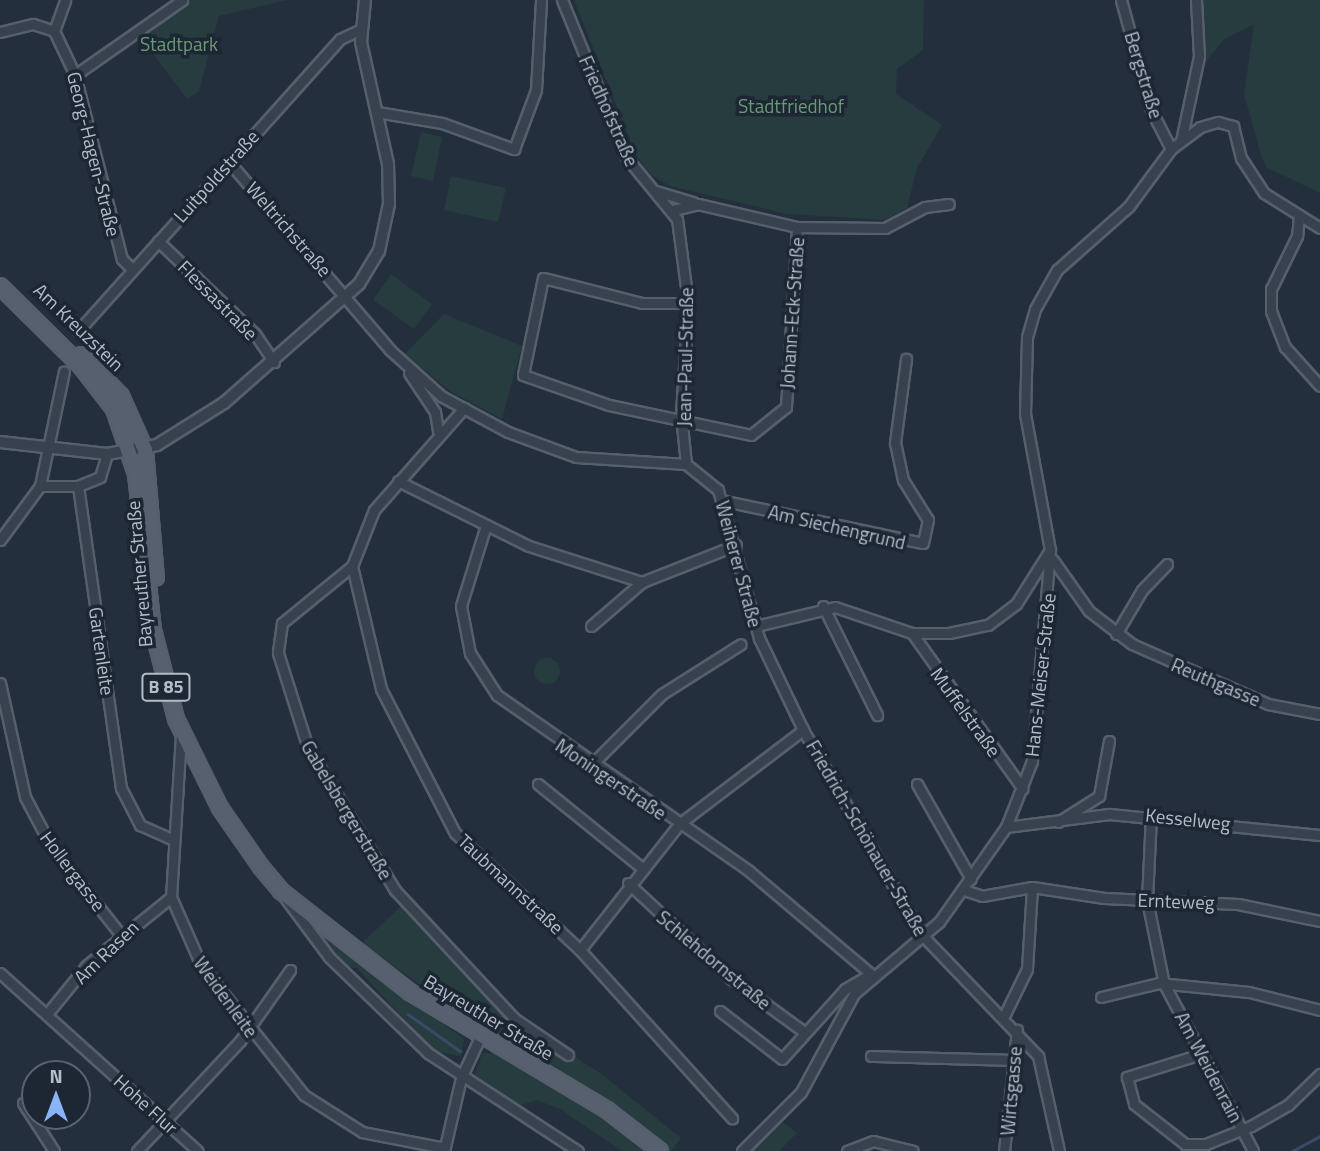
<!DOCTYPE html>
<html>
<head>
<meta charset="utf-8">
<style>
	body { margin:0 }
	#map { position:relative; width:1320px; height:1151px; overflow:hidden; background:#242f3e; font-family:"Titillium Web",sans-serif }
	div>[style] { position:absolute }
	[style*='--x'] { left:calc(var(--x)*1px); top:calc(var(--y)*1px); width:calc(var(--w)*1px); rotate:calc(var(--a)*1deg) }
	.green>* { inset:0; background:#263c3f }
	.round { border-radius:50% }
	.stream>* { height:2.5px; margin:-1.25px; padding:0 1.25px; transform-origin:1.25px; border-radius:1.25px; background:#394c67 }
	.roads { filter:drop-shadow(2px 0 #565f6c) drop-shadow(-2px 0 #565f6c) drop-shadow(0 2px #565f6c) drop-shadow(0 -2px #565f6c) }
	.minor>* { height:9px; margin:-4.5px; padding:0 4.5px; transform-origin:4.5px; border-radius:4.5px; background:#38414e }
	.tertiary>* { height:10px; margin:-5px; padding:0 5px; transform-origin:5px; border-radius:5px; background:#38414e }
	.primary>* { height:14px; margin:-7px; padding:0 7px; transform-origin:7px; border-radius:7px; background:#56606e }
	span { translate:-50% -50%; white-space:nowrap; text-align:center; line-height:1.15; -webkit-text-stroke:7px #1d2633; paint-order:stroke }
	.shield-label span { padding:2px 5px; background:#1d2633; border:2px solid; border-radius:5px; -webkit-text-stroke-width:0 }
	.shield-label { font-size:18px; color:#b4bcc9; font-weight:700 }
	.park-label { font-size:19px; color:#6b9a76 }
	.street-label { font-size:19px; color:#b4bcc9 }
	.north { position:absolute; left:21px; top:1060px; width:70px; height:70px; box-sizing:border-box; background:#1d2633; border:2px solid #59626f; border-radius:50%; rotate:0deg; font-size:19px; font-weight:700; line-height:28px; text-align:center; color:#b4bcc9 }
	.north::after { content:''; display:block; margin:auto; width:24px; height:32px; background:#8ab4f8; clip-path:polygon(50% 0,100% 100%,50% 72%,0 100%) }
</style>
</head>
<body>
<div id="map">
	<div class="green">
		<div style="clip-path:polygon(191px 0,287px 0,219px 16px,199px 91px,187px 99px,142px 39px)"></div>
		<div style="clip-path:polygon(574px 0,924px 0,923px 50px,897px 69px,896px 94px,942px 125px,917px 168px,907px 208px,885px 220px,787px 214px,670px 186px,651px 175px,637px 157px)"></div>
		<div style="clip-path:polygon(1200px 0,1320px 0,1320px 193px,1266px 167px,1261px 155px,1244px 94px,1254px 24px,1224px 39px,1201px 68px)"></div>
		<div style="clip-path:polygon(421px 132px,442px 137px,433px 181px,411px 176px)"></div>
		<div style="clip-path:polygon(451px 176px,506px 188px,498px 222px,444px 210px)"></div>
		<div style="clip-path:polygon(391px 274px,432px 304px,414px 329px,373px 300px)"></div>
		<div style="clip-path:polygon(444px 314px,522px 346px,502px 419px,450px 391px,405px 354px)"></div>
		<div class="round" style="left:534px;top:658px;width:26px;height:26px"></div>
		<div style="clip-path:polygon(400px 907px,409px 907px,515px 1019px,600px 1073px,681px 1138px,671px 1151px,660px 1151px,369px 949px,363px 942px)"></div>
		<div style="clip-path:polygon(309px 924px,464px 1039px,461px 1056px,434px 1052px,357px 968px,345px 967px,329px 953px)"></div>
		<div style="clip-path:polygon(482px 1053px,500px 1053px,652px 1151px,622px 1151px,560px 1109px,537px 1100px,521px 1105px,509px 1100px,475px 1074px)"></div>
		<div style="clip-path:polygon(780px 1120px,797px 1133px,779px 1151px,747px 1151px)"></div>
	</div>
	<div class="stream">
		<div style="--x:408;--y:1014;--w:64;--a:35.4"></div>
		<div style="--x:1292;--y:1151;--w:32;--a:-28"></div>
	</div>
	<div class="roads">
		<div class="minor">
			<div style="--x:562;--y:0;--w:170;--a:67.8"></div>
			<div style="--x:626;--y:157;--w:80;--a:50.6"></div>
			<div style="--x:677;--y:219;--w:85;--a:82.5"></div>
			<div style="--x:688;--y:303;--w:112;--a:93.6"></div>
			<div style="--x:681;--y:415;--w:49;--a:84.2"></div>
			<div style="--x:1121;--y:0;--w:114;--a:74.7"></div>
			<div style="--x:1151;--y:110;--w:44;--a:62.9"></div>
			<div style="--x:54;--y:31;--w:49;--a:64.5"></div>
			<div style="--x:75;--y:75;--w:190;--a:75.7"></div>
			<div style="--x:122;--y:259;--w:11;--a:45"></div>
			<div style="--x:54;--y:31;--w:33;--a:-70"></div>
			<div style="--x:0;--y:32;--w:34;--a:-14"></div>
			<div style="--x:33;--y:24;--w:22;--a:18"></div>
			<div style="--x:75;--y:75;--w:131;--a:-35"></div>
			<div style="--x:377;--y:112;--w:66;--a:9.6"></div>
			<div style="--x:442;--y:123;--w:77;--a:19.9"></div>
			<div style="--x:514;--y:149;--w:63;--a:-69.6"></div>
			<div style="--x:536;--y:90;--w:90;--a:-86.8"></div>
			<div style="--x:1181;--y:141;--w:87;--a:-78"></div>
			<div style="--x:1199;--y:56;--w:56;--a:-93.1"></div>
			<div style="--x:229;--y:162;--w:248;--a:49.4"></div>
			<div style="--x:390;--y:350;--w:69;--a:42"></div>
			<div style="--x:441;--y:396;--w:76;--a:28.2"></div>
			<div style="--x:508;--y:432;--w:72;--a:20.2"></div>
			<div style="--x:576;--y:457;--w:110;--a:3.6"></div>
			<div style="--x:686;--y:464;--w:41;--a:39.1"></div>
			<div style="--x:718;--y:490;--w:154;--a:74.5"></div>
			<div style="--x:759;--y:638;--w:102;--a:64.4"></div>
			<div style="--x:803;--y:730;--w:237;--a:59.9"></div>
			<div style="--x:922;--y:935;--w:168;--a:46.2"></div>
			<div style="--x:1038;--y:1056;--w:97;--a:77.5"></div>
			<div style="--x:656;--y:191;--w:39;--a:17"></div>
			<div style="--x:673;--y:210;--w:26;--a:-13"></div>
			<div style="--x:698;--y:204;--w:102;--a:13.1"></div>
			<div style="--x:797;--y:227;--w:88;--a:0.7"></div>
			<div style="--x:885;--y:228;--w:45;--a:-27.7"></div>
			<div style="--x:925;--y:207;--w:24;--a:-7"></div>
			<div style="--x:1299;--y:215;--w:21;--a:95"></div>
			<div style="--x:1297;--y:236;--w:59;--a:116.1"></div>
			<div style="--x:1271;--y:289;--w:22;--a:90"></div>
			<div style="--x:1271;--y:311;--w:39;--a:69"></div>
			<div style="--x:1285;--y:347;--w:52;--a:48.1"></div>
			<div style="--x:158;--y:241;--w:134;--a:43.8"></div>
			<div style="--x:255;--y:334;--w:34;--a:56"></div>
			<div style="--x:688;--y:303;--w:46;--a:180"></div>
			<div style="--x:642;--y:303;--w:102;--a:-165.8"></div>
			<div style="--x:543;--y:278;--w:99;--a:101.7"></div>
			<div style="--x:523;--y:375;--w:91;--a:19.2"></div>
			<div style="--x:609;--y:405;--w:145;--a:11.9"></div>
			<div style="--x:751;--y:435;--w:45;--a:-38.7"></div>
			<div style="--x:786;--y:407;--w:180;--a:-86.5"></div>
			<div style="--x:78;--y:331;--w:392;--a:-48.1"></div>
			<div style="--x:340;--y:39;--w:23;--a:-25"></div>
			<div style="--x:409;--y:373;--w:47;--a:56.3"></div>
			<div style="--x:435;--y:412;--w:19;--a:81"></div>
			<div style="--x:464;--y:408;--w:136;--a:131.4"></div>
			<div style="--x:374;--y:510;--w:60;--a:111.4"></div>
			<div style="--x:352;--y:566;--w:90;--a:140.8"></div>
			<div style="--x:282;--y:623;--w:30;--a:98"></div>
			<div style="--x:278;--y:653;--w:100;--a:72.5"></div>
			<div style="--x:308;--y:748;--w:167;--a:58.5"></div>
			<div style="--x:395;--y:890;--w:176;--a:47.1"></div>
			<div style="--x:515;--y:1019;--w:64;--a:34.2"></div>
			<div style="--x:398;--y:481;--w:146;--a:26.4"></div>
			<div style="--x:529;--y:546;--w:119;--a:17.7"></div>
			<div style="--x:642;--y:582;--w:101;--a:-21.5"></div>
			<div style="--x:40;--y:486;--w:38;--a:0"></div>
			<div style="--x:78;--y:486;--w:24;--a:-22"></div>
			<div style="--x:100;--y:477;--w:24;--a:-73"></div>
			<div style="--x:78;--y:486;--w:305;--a:81.9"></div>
			<div style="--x:121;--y:788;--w:42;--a:62.8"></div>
			<div style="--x:140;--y:825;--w:35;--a:24"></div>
			<div style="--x:725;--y:501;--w:202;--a:12"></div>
			<div style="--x:923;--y:543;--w:24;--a:-78"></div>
			<div style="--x:928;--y:520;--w:47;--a:-122"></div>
			<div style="--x:903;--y:480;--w:38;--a:-102"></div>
			<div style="--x:895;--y:443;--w:85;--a:-82.5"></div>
			<div style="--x:486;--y:525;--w:85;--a:107.2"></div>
			<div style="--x:461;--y:606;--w:48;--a:79.2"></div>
			<div style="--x:470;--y:653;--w:50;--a:57.3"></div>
			<div style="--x:497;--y:695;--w:307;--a:34.9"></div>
			<div style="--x:749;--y:871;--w:160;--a:40.2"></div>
			<div style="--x:0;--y:540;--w:67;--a:-53.5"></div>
			<div style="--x:40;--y:486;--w:117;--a:-78.2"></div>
			<div style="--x:1053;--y:560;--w:62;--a:54.8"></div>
			<div style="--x:1089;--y:611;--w:54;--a:37.5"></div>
			<div style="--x:1132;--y:644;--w:149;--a:23.8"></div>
			<div style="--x:1268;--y:704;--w:53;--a:10.9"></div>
			<div style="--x:352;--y:566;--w:126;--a:76.7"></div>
			<div style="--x:381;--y:689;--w:162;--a:62.8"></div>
			<div style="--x:455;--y:833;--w:171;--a:43.1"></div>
			<div style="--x:580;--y:950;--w:227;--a:47.9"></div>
			<div style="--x:823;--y:606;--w:122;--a:63.6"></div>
			<div style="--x:591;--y:626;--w:67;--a:-40.8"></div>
			<div style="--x:756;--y:626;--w:81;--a:-13.5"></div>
			<div style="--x:835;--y:607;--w:81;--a:18.7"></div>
			<div style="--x:912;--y:633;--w:37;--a:0"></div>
			<div style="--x:949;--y:633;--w:40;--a:-12"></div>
			<div style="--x:988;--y:625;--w:35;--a:-37"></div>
			<div style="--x:1016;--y:604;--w:64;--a:-57.8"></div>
			<div style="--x:1050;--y:550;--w:138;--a:-100.4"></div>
			<div style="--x:1025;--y:414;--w:77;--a:-88.5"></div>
			<div style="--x:1027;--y:337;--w:29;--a:-74"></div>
			<div style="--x:1035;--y:309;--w:45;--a:-60.6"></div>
			<div style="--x:1057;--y:270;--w:96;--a:-41.6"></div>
			<div style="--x:1129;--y:206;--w:71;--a:-53.6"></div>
			<div style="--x:1171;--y:149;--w:36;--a:-37"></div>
			<div style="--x:1200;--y:127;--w:19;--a:-16"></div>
			<div style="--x:1218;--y:122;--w:16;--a:15"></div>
			<div style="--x:1233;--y:126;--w:33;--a:76"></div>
			<div style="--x:1241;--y:158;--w:42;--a:56.7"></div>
			<div style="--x:1264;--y:193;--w:66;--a:32"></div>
			<div style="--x:912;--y:633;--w:191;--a:54.6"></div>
			<div style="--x:1116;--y:634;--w:51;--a:-59.4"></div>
			<div style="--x:1142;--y:590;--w:36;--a:-46"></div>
			<div style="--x:0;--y:683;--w:117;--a:77.6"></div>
			<div style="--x:25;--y:797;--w:58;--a:62.1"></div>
			<div style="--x:52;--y:848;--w:111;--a:51.6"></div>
			<div style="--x:181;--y:734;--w:163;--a:93.5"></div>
			<div style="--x:171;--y:897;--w:74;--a:66.2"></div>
			<div style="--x:201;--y:965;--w:166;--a:51.6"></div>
			<div style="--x:304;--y:1095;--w:69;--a:32.5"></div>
			<div style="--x:362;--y:1132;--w:84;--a:11"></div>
			<div style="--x:591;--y:765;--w:100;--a:-45"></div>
			<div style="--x:662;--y:694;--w:93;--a:-32.3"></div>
			<div style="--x:538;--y:784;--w:132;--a:38.9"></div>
			<div style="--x:917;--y:784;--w:109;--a:60.4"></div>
			<div style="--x:1151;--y:815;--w:85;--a:92.7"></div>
			<div style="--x:1147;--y:900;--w:86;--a:78.6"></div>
			<div style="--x:1164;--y:984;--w:189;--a:61.9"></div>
			<div style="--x:1058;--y:822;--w:49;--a:-32.4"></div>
			<div style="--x:1099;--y:796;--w:56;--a:-79.7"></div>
			<div style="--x:1006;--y:827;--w:104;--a:-7.2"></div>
			<div style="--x:1109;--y:814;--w:212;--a:5.7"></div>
			<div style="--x:628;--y:883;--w:139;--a:43"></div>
			<div style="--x:730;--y:978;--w:92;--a:36.1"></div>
			<div style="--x:964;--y:890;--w:19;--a:18"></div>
			<div style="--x:982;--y:896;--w:51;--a:-10.2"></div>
			<div style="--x:286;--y:899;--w:72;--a:53.4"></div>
			<div style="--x:329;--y:957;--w:138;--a:44.1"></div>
			<div style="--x:428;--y:1053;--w:179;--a:33.2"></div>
			<div style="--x:580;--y:950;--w:160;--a:-51.8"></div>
			<div style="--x:679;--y:824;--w:156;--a:-37.2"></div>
			<div style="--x:0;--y:973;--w:266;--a:42"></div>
			<div style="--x:1101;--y:997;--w:60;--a:-13.6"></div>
			<div style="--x:1159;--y:983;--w:90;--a:5.7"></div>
			<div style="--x:1249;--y:992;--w:73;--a:14.2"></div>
			<div style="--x:720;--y:1011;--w:78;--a:37.7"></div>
			<div style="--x:782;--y:1059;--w:94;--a:-48"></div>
			<div style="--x:845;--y:989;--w:30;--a:-30"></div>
			<div style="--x:47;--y:1014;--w:63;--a:-50.8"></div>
			<div style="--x:87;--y:965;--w:108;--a:-39"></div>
			<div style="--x:1004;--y:1016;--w:52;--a:-63.9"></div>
			<div style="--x:1027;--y:969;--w:82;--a:-86.5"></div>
			<div style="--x:1032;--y:887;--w:73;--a:8.7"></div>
			<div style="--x:1104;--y:898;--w:134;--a:2.6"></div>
			<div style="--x:1238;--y:904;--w:84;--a:11.7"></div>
			<div style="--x:1204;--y:1053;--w:81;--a:162.7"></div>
			<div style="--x:1127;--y:1077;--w:28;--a:75"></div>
			<div style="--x:1134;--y:1104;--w:65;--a:38.1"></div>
			<div style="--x:1185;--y:1144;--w:21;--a:0"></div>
			<div style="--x:1206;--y:1144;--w:48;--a:-21.8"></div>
			<div style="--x:1251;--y:1126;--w:43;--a:-29.6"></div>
			<div style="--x:1288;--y:1105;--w:45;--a:-44.1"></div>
			<div style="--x:871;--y:1056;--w:140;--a:1.6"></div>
			<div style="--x:23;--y:1103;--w:57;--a:57.1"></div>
			<div style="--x:137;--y:1151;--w:151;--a:-46.9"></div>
			<div style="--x:240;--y:1041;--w:87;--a:-54.8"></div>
			<div style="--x:444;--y:1151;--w:75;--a:-76.9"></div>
			<div style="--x:461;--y:1078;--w:45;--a:-65.1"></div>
			<div style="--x:742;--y:1151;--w:83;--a:-45"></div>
			<div style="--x:801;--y:1092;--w:111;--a:-61.6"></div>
			<div style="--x:854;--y:994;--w:111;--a:-40.3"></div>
			<div style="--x:939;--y:922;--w:116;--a:-54.8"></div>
			<div style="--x:1006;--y:827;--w:71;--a:-68.5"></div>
			<div style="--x:1032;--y:761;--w:212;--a:-85.1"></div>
			<div style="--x:847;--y:1151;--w:28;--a:-21"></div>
			<div style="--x:873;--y:1141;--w:41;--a:14"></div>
			<div style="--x:1004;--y:1151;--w:122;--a:-83.9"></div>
		</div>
		<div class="tertiary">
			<div style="--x:0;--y:442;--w:108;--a:6.4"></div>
			<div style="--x:107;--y:454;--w:51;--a:-10.2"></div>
			<div style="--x:157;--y:445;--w:79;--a:-32.1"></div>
			<div style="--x:224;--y:403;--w:180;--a:-41.4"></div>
			<div style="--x:359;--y:284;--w:39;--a:-59"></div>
			<div style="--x:379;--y:251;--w:48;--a:-78"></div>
			<div style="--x:389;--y:204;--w:40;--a:-91.4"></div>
			<div style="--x:388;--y:164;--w:125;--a:-102.5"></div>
			<div style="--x:361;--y:42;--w:42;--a:-84.6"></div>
		</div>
		<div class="primary">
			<div style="--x:0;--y:286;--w:112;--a:44.6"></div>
			<div style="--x:80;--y:365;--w:56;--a:52.3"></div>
			<div style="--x:114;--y:409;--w:69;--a:71.3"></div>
			<div style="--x:136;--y:474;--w:157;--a:83.8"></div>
			<div style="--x:153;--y:630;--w:92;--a:75.5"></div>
			<div style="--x:176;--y:719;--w:99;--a:63.7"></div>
			<div style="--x:220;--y:808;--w:72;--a:55.2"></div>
			<div style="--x:261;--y:867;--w:31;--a:50"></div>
			<div style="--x:281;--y:891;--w:164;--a:38.1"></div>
			<div style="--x:410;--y:992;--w:230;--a:30.9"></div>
			<div style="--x:607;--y:1110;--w:67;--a:37.7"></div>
			<div style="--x:81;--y:355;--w:57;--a:45.7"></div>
			<div style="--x:121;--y:396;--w:59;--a:66"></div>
			<div style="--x:145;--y:450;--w:128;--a:85.1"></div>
		</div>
	</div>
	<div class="shield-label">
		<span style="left:166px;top:687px">B 85</span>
	</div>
	<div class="park-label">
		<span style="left:179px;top:44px">Stadtpark</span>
		<span style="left:791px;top:106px">Stadtfriedhof</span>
	</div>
	<div class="street-label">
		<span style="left:1144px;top:75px;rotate:73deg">Bergstraße</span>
		<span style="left:609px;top:111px;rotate:66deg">Friedhofstraße</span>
		<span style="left:94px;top:154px;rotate:76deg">Georg-Hagen-Straße</span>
		<span style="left:216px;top:176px;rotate:-48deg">Luitpoldstraße</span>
		<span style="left:289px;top:229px;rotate:49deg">Weltrichstraße</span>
		<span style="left:218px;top:300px;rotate:45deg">Flessastraße</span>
		<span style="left:792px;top:313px;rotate:-86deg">Johann-Eck-Straße</span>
		<span style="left:79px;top:327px;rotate:44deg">Am Kreuzstein</span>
		<span style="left:685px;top:357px;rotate:-89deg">Jean-Paul-Straße</span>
		<span style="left:837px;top:527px;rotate:13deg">Am Siechengrund</span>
		<span style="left:739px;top:564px;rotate:75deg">Weiherer Straße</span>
		<span style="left:139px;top:574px;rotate:-95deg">Bayreuther Straße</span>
		<span style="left:102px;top:651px;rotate:82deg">Gartenleite</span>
		<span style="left:1040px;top:675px;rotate:-84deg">Hans-Meiser-Straße</span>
		<span style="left:1216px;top:682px;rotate:23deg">Reuthgasse</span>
		<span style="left:966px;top:712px;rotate:54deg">Muffelstraße</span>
		<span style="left:611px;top:779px;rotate:34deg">Moningerstraße</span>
		<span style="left:347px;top:810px;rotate:59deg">Gabelsbergerstraße</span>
		<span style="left:1188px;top:819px;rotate:6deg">Kesselweg</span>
		<span style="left:867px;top:838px;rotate:60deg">Friedrich-Schönauer-Straße</span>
		<span style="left:73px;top:871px;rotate:53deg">Hollergasse</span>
		<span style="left:511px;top:884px;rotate:43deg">Taubmannstraße</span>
		<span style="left:1176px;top:901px;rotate:2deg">Ernteweg</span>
		<span style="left:106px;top:952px;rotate:-44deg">Am Rasen</span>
		<span style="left:714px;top:960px;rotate:40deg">Schlehdornstraße</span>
		<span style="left:226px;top:997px;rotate:54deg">Weidenleite</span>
		<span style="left:489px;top:1017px;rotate:31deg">Bayreuther Straße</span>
		<span style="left:1209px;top:1067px;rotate:62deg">Am Weidenrain</span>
		<span style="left:1011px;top:1091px;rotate:-85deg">Wirtsgasse</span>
		<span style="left:146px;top:1104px;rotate:42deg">Hohe Flur</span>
	</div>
	<div class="north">N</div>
</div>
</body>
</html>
